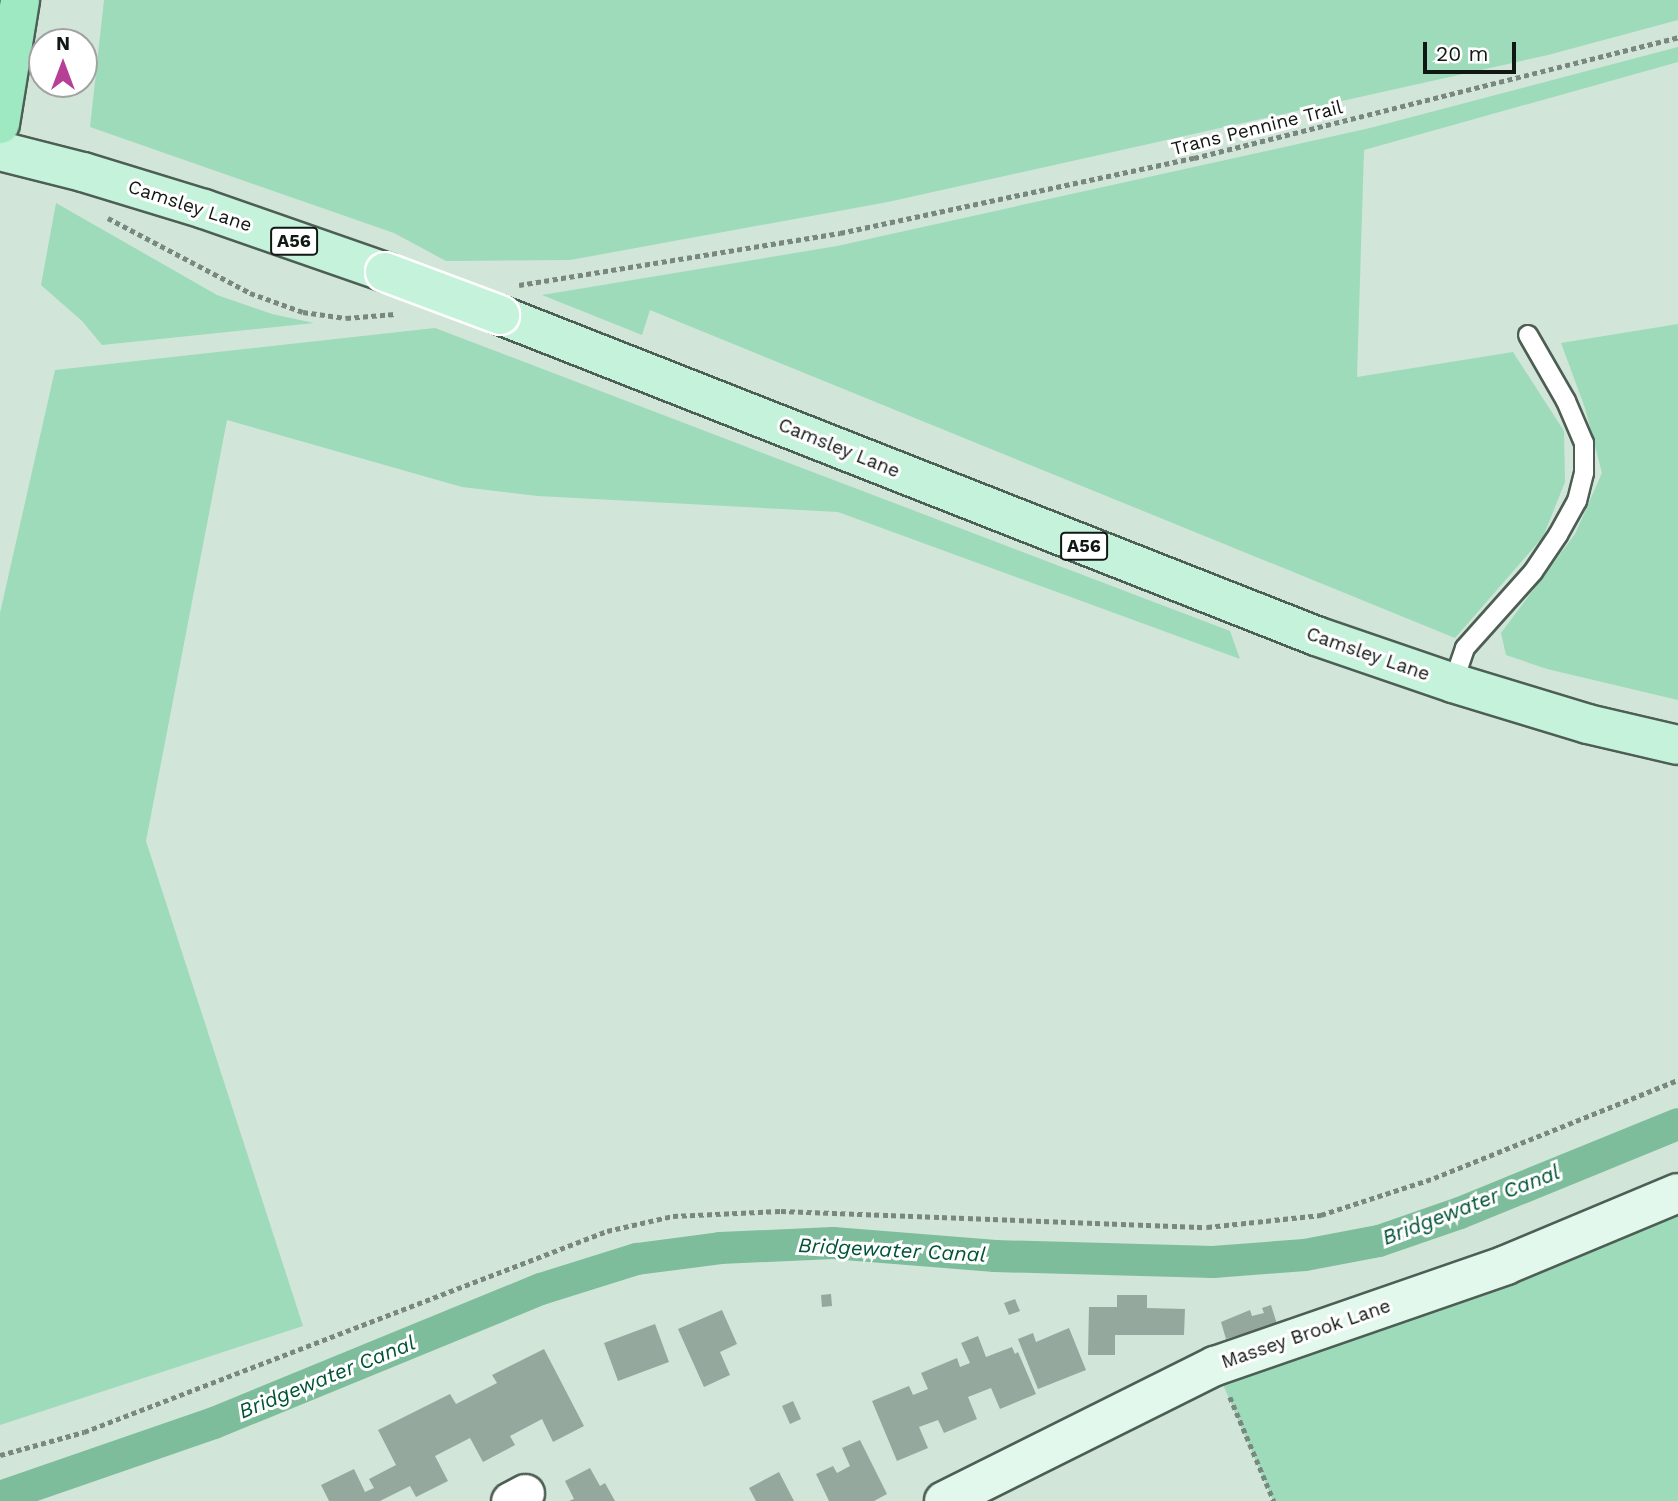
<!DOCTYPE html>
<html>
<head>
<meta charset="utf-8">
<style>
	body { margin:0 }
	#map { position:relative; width:1678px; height:1501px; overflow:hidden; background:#d1e5d9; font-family:"Work Sans",sans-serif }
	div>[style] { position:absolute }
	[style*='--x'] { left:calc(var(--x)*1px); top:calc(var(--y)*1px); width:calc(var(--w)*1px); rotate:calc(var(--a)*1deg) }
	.green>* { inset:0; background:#9edbba }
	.canal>* { height:32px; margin:-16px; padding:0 16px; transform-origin:16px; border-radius:16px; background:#7dbd9b }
	.building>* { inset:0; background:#95a89d }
	.path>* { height:4.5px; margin-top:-2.25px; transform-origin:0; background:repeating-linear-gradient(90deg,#79877f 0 5px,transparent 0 8.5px) }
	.roads { filter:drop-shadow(2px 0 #4d5e54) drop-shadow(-2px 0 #4d5e54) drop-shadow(0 2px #4d5e54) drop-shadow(0 -2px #4d5e54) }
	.lane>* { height:18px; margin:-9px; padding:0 9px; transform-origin:9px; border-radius:9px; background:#fff }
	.street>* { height:37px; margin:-18.5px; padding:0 18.5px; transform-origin:18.5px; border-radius:18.5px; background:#fff }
	.secondary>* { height:38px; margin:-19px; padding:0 19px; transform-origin:19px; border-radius:19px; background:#e2f8ec }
	.primary>* { height:38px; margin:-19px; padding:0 19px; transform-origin:19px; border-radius:19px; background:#c5f2da }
	.highway>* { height:38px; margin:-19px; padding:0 19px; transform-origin:19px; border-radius:19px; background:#9ee9c1 }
	.bridges { filter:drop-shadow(2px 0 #fff) drop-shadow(-2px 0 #fff) drop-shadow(0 2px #fff) drop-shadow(0 -2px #fff) }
	.primary-bridge>* { height:38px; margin:-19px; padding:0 19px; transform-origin:19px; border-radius:19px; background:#c5f2da }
	span { translate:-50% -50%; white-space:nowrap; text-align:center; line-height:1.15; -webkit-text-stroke:6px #fff; paint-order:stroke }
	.shield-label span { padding:2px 5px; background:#fff; border:2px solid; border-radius:5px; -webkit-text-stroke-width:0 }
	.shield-label { font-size:18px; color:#111814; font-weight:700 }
	.street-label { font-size:19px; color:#111814 }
	.water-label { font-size:21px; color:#005435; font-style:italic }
	.north { position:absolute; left:28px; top:28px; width:70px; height:70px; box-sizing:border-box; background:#fff; border:2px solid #a0a3a1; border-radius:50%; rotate:0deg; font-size:19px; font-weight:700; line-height:28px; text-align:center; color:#111814 }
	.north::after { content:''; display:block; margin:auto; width:24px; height:32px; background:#b64096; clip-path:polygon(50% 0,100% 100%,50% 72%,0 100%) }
	.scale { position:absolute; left:1423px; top:42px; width:93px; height:32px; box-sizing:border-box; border:4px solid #111814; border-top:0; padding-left:9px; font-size:21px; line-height:24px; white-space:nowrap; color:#111814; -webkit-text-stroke:5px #fff; paint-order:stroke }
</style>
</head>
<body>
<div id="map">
	<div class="green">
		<div style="clip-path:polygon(104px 0,1678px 0,1678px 20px,1548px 55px,888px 202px,570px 260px,446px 261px,394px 233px,90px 127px)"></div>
		<div style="clip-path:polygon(1678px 47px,1678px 62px,1364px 150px,1357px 377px,1513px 352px,1564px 431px,1565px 482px,1543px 537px,1455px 638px,650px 310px,642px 335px,542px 295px,837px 246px,1370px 128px)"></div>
		<div style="clip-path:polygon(56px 203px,217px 295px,272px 314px,314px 323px,102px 345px,82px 321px,41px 285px)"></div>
		<div style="clip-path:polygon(1678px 324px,1678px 700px,1547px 669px,1506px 655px,1501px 633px,1575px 534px,1602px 473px,1585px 408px,1561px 343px)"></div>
		<div style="clip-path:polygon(435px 328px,1230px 631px,1240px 659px,838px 512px,538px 496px,462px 487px,227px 420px,146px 841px,303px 1326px,0 1425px,0 613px,55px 370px)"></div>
		<div style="clip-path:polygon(1678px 1199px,1678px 1501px,1273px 1501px,1215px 1366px)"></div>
	</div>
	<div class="canal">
		<div style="--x:0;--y:1497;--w:226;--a:-19.1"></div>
		<div style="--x:214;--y:1423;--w:353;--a:-22.3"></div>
		<div style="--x:541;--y:1289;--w:101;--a:-17.4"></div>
		<div style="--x:637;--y:1259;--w:84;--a:-7.5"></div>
		<div style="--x:720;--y:1248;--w:113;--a:-2.5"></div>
		<div style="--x:833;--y:1243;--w:163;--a:4.6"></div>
		<div style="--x:995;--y:1256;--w:218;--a:1.6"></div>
		<div style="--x:1213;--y:1262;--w:92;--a:-4.4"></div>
		<div style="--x:1305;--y:1255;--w:75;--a:-10.7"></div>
		<div style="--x:1379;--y:1241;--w:86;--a:-19.1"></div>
		<div style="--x:1460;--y:1213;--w:235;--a:-22.2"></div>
	</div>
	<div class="building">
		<div style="clip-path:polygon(831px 1294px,832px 1306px,822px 1307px,821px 1295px)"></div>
		<div style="clip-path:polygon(1117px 1295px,1147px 1295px,1147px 1308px,1185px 1309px,1184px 1335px,1115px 1335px,1115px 1355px,1088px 1355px,1089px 1307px,1117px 1307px)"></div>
		<div style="clip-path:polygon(1015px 1299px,1020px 1311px,1009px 1315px,1004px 1303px)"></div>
		<div style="clip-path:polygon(1271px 1305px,1277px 1324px,1226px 1339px,1221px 1322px,1250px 1310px,1252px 1316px,1264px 1313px,1262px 1308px)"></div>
		<div style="clip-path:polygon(722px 1310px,737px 1344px,720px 1352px,730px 1375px,704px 1387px,678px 1329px)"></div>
		<div style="clip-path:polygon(655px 1324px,669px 1362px,618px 1381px,604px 1343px)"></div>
		<div style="clip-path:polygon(1069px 1328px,1086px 1370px,1038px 1389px,1018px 1339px,1033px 1333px,1036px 1342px)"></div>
		<div style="clip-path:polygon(978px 1336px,986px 1357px,1012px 1347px,1015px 1354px,1018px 1352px,1036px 1394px,1000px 1409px,991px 1388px,968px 1397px,977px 1419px,944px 1433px,938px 1420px,919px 1427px,928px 1448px,897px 1461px,872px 1401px,909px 1386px,913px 1395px,928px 1389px,921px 1373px,957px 1358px,960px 1367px,970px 1363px,961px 1343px)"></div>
		<div style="clip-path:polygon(544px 1349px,584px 1426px,553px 1442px,542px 1419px,510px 1436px,515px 1445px,483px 1462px,470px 1438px,435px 1456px,448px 1481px,416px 1497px,410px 1486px,380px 1501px,329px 1501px,321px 1485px,354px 1469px,365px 1492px,374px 1488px,369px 1479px,396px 1465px,378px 1430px,450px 1394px,456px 1404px,497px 1383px,492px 1375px)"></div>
		<div style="clip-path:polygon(793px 1401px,801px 1419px,790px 1424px,782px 1406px)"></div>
		<div style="clip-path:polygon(860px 1440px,887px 1494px,874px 1501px,829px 1501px,816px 1474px,833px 1466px,837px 1473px,850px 1466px,842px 1448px)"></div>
		<div style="clip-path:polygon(590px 1468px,600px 1486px,605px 1483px,615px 1501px,569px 1501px,574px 1499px,565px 1481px)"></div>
		<div style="clip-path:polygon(779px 1472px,794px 1501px,756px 1501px,749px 1488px)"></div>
	</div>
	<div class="path">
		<div style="--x:108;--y:218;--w:161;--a:27.8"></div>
		<div style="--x:250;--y:293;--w:56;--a:19.7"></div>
		<div style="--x:303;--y:312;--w:43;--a:7.9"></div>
		<div style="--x:346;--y:318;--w:49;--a:-4.7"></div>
		<div style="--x:519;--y:285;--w:325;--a:-9.2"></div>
		<div style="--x:840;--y:233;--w:362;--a:-12"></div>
		<div style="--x:1194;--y:158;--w:499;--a:-14"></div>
		<div style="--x:1230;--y:1397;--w:113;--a:67.1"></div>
		<div style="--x:0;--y:1455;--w:87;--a:-15.3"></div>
		<div style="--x:84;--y:1432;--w:560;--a:-21.02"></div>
		<div style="--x:607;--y:1231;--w:68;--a:-12.8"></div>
		<div style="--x:673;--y:1216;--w:108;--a:-2.7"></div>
		<div style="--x:781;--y:1211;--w:426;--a:2.2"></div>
		<div style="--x:1207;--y:1227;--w:115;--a:-6"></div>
		<div style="--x:1321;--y:1215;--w:119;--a:-18.1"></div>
		<div style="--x:1434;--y:1178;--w:263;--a:-21.9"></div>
	</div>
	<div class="roads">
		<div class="lane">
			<div style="--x:1453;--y:683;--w:37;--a:-71"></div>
			<div style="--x:1465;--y:648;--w:102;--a:-48.2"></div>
			<div style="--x:1533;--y:572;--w:45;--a:-56"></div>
			<div style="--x:1558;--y:535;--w:39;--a:-61"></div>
			<div style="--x:1577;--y:501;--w:29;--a:-76"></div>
			<div style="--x:1584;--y:473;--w:30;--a:-90"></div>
			<div style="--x:1584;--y:443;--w:46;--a:-113.2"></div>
			<div style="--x:1566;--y:401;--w:76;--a:-119.9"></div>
		</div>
		<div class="street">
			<div style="--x:510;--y:1501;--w:17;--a:-28"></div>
		</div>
		<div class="secondary">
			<div style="--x:944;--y:1501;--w:303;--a:-26.5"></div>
			<div style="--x:1215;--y:1366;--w:308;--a:-19.1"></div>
			<div style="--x:1506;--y:1265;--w:186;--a:-22.7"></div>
		</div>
		<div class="primary">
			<div style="--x:0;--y:151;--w:86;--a:14.2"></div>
			<div style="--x:83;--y:172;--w:127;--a:17"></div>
			<div style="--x:204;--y:209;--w:192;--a:19.2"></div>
			<div style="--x:500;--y:315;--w:877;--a:21.47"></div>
			<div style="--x:1316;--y:636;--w:145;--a:18.9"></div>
			<div style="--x:1453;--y:683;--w:141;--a:16.9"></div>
			<div style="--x:1588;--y:724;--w:92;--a:13.1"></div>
		</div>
		<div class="highway">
			<div style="--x:0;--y:124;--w:126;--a:-80.8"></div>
		</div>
	</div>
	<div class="bridges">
		<div class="primary-bridge">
			<div style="--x:385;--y:272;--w:123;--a:20.5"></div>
		</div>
	</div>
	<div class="shield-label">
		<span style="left:294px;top:241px">A56</span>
		<span style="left:1084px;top:546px">A56</span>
	</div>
	<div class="street-label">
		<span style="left:1257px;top:128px;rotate:-14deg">Trans Pennine Trail</span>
		<span style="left:190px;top:206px;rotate:18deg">Camsley Lane</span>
		<span style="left:839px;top:448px;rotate:22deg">Camsley Lane</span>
		<span style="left:1368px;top:654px;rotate:19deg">Camsley Lane</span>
		<span style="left:1306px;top:1334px;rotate:-19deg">Massey Brook Lane</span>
	</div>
	<div class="water-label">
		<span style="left:1471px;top:1205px;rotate:-21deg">Bridgewater Canal</span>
		<span style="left:892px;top:1250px;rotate:3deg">Bridgewater Canal</span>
		<span style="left:327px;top:1377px;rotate:-22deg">Bridgewater Canal</span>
	</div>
	<div class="north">N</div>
	<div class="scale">20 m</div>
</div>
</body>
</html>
